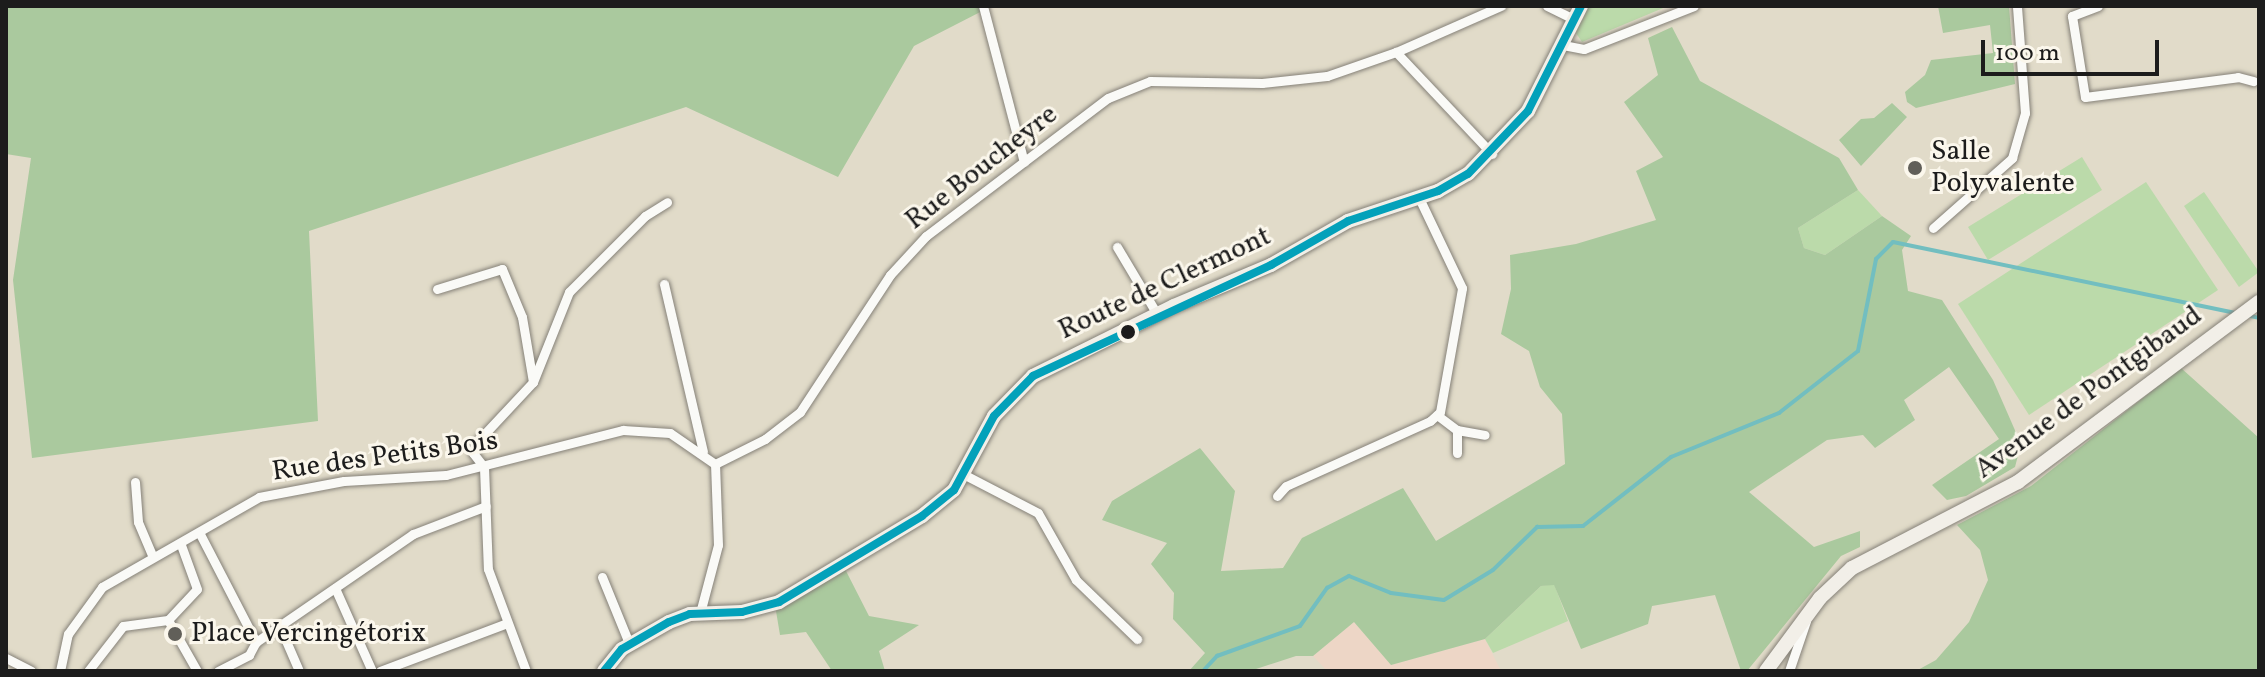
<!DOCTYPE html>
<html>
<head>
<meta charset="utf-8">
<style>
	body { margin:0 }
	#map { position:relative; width:2265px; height:677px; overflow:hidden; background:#e1dbc9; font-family:Vollkorn,serif }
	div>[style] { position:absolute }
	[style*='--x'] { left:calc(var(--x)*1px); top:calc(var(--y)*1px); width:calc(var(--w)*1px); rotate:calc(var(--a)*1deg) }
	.built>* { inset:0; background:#edd6c6 }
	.green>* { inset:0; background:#bbdaaa }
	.forest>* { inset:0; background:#aac99e }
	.stream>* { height:4px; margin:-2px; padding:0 2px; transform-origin:2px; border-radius:2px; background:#72bec0 }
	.roads { filter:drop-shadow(0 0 2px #858178) drop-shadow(0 0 2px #858178) }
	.street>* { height:9px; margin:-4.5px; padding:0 4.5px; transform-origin:4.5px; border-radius:4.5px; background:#fafaf7 }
	.secondary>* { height:14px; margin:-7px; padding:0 7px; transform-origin:7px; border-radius:7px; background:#f2efe8 }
	.bus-1>* { height:8px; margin:-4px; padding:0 4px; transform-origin:4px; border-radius:4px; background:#03a1ba }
	.dots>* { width:22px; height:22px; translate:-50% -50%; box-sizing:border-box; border:4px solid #fbf7ec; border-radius:50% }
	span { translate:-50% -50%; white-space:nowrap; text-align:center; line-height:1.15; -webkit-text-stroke:6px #fbf7ec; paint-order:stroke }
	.poi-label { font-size:28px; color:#1c1c1c }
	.left { translate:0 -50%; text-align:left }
	.street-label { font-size:28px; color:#1c1c1c }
	.frame { position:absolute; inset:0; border:8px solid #1c1c1c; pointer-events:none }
	.scale { position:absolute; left:1981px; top:40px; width:178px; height:36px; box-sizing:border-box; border:4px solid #1c1c1c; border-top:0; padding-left:10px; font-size:24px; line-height:28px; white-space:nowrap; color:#1c1c1c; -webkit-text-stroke:6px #fbf7ec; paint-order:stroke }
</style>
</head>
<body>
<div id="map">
	<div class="built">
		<div style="clip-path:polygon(1354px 622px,1391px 665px,1485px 639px,1501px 671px,1327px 671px,1313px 656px)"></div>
	</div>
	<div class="green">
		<div style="clip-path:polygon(1589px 6px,1668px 6px,1582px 42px,1576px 33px)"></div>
		<div style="clip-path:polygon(2082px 157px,2102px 190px,1988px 260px,1968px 227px)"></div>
		<div style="clip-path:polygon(2146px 182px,2218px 290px,2029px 415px,1958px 304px)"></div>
		<div style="clip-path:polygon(1858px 190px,1882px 216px,1825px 255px,1804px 248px,1798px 228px)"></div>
		<div style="clip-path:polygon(2204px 192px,2259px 272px,2239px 287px,2184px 206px)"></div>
		<div style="clip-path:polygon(1554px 584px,1568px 621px,1493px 653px,1485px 639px,1541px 586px)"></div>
	</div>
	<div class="forest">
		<div style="clip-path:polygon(6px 6px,992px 6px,914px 46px,838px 177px,686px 107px,309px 231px,318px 421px,32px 458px,13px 280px,31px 158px,6px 154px)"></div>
		<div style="clip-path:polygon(1938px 6px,2009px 6px,2015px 84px,1916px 108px,1907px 102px,1905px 92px,1925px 75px,1931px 60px,1993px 53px,1990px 25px,1943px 33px)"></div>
		<div style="clip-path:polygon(1672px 27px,1700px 81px,1839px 158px,1858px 190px,1798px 228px,1804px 248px,1825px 255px,1882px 216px,1911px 236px,1902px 250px,1908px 291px,1942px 300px,1993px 380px,2021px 444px,2015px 467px,1966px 496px,1947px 500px,1932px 485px,1999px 439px,1949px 367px,1904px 400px,1915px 420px,1875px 448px,1863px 435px,1827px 440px,1749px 492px,1814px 547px,1860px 531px,1860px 547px,1841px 556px,1747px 671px,1741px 671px,1715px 595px,1652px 606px,1648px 624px,1581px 649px,1554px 585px,1541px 586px,1485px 639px,1391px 665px,1354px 622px,1313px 656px,1296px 656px,1250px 671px,1189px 671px,1205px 653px,1173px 619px,1174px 593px,1151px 564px,1167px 543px,1102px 520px,1112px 501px,1200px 448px,1235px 491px,1221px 571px,1283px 568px,1302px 538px,1403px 488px,1436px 541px,1565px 464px,1562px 414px,1540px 387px,1529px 351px,1501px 334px,1511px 289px,1510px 255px,1576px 244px,1656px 220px,1636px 171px,1663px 157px,1624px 102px,1658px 75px,1648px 38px)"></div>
		<div style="clip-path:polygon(1892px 103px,1907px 117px,1861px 166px,1839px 140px,1861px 119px,1874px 118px)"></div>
		<div style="clip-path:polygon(2181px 368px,2259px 438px,2259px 671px,1916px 671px,1936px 660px,1969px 622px,1988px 580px,1980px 550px,1957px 525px,2031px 486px)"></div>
		<div style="clip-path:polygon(845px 569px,869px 616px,919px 625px,879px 651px,885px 671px,832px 671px,806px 632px,780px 635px,776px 611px)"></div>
	</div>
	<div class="stream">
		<div style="--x:2246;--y:315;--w:13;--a:13"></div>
		<div style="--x:1203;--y:671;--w:21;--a:-47"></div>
		<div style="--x:1217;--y:656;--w:88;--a:-19.9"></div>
		<div style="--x:1300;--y:626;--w:47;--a:-54.6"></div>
		<div style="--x:1327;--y:588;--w:25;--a:-29"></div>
		<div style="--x:1349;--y:576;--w:45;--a:22"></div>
		<div style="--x:1391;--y:593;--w:53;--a:7.5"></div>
		<div style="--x:1444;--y:600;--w:57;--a:-31.5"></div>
		<div style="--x:1493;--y:570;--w:62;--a:-44.3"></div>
		<div style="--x:1537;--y:527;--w:46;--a:-1.2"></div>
		<div style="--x:1583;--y:526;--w:112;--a:-38.1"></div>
		<div style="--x:1671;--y:457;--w:117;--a:-22.2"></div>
		<div style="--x:1779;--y:413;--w:100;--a:-38.1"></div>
		<div style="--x:1858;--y:351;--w:94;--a:-78.9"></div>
		<div style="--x:1876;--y:259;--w:24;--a:-45"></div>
		<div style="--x:1893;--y:242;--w:351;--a:11.7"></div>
	</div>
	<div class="roads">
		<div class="street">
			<div style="--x:983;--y:6;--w:161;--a:75.3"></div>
			<div style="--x:1547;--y:6;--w:30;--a:26"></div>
			<div style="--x:2098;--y:6;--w:28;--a:159"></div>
			<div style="--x:2072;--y:16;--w:82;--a:80.9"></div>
			<div style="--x:2085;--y:97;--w:154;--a:-7.4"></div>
			<div style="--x:2238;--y:77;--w:16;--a:15"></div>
			<div style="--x:1563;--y:45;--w:21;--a:11"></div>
			<div style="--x:1584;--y:49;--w:118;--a:-21.4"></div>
			<div style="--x:1396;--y:52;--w:140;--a:46.7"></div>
			<div style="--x:1933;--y:228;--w:106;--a:-41.5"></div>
			<div style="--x:2012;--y:158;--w:47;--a:-73.9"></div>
			<div style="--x:2025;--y:113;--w:107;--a:-94.3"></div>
			<div style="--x:1117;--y:247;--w:78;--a:59.2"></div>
			<div style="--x:664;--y:284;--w:172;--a:76.9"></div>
			<div style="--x:437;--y:289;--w:68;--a:-17.1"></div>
			<div style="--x:502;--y:269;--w:52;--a:67.4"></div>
			<div style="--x:522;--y:317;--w:66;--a:80.4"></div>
			<div style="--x:533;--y:382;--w:85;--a:133.1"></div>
			<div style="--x:475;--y:444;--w:9;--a:103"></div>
			<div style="--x:473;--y:453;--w:18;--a:52"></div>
			<div style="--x:484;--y:467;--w:102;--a:87.8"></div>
			<div style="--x:488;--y:569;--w:109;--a:69.6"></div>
			<div style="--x:533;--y:382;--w:97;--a:-68.2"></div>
			<div style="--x:569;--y:292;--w:107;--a:-45"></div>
			<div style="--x:645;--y:216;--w:26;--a:-32"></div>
			<div style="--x:1437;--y:415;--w:25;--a:37"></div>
			<div style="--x:1457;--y:430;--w:28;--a:10"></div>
			<div style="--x:1457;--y:453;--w:23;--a:-90"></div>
			<div style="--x:715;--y:464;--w:56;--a:-26.6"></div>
			<div style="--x:765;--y:439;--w:44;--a:-37.6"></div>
			<div style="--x:800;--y:412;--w:164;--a:-56.7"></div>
			<div style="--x:890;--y:275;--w:53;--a:-47.3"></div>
			<div style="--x:926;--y:236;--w:228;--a:-37.2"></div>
			<div style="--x:1108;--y:98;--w:45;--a:-22"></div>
			<div style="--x:1150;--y:81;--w:112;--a:1"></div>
			<div style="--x:1262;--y:83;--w:65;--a:-6.1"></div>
			<div style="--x:1327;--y:76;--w:73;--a:-19.2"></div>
			<div style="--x:1396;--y:52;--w:115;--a:-23.7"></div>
			<div style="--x:965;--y:475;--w:82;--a:27.5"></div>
			<div style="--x:1038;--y:513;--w:77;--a:60.4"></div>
			<div style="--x:1076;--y:580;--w:85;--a:44"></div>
			<div style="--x:135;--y:482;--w:40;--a:85.7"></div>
			<div style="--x:138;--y:522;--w:38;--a:67"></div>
			<div style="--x:1277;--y:496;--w:13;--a:-48"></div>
			<div style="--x:1286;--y:486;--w:158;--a:-24.3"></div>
			<div style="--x:1430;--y:421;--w:13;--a:-42"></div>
			<div style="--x:1440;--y:412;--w:126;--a:-79.9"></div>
			<div style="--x:1462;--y:288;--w:100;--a:-115.5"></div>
			<div style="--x:200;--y:534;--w:122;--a:62.6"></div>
			<div style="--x:256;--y:642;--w:191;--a:-34.5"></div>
			<div style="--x:413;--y:534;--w:78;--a:-21"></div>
			<div style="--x:602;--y:577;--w:71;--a:67.8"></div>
			<div style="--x:335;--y:588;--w:91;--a:66"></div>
			<div style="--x:700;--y:613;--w:70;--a:-75.2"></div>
			<div style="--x:718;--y:545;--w:81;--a:-92.1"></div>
			<div style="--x:168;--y:620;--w:42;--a:-46.9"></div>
			<div style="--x:197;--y:589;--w:47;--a:-110"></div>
			<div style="--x:280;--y:627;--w:48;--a:66.6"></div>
			<div style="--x:6;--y:658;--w:28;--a:27"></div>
			<div style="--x:60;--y:671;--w:38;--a:-78"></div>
			<div style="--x:68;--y:634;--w:58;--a:-54.1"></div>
			<div style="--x:102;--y:587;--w:181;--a:-29.8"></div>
			<div style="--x:259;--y:497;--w:86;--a:-10.7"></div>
			<div style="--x:344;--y:481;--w:102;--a:-3.4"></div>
			<div style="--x:446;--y:475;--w:183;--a:-14.3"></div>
			<div style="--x:623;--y:430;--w:47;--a:3.7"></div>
			<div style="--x:670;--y:433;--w:55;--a:34.6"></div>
			<div style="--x:88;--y:671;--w:57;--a:-52.1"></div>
			<div style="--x:123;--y:626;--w:45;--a:-7.6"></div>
			<div style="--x:168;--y:620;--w:59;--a:60.4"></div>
			<div style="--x:218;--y:671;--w:35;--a:-27"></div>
			<div style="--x:249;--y:655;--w:15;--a:-62"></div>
			<div style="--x:380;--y:671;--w:136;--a:-20.7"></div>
			<div style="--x:1789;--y:671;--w:53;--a:-71.2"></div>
		</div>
		<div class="secondary">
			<div style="--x:604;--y:671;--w:28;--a:-51"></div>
			<div style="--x:622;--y:649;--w:54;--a:-29.9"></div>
			<div style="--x:669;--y:622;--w:22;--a:-21"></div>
			<div style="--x:690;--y:614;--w:52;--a:-2.2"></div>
			<div style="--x:742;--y:612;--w:38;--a:-15"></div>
			<div style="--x:779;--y:602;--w:167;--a:-31"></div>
			<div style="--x:922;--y:516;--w:41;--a:-39.1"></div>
			<div style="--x:954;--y:490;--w:84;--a:-61.6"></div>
			<div style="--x:994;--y:416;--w:56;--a:-45.7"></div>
			<div style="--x:1033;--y:376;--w:157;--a:-26.4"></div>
			<div style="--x:1174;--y:306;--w:105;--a:-22.9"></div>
			<div style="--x:1271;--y:265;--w:89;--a:-29.7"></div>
			<div style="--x:1348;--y:221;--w:95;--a:-18.4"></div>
			<div style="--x:1438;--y:191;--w:34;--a:-30"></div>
			<div style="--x:1468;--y:174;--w:87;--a:-46.4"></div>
			<div style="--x:1528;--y:111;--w:118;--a:-63.2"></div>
			<div style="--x:1766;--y:671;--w:91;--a:-53.5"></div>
			<div style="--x:1820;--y:598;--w:44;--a:-43.2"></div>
			<div style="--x:1852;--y:568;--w:187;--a:-27.4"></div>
			<div style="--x:2018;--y:482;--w:301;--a:-36.8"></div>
		</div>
	</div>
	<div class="bus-1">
		<div style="--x:604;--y:671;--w:28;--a:-51"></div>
		<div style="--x:622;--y:649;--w:54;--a:-29.9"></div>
		<div style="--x:669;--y:622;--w:22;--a:-21"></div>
		<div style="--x:690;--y:614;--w:52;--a:-2.2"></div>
		<div style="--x:742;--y:612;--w:38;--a:-15"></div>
		<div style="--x:779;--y:602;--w:167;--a:-31"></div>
		<div style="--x:922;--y:516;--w:41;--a:-39.1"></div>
		<div style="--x:954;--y:490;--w:84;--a:-61.6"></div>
		<div style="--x:994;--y:416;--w:56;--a:-45.7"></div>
		<div style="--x:1033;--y:376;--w:263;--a:-25"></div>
		<div style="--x:1271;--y:265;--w:89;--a:-29.7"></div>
		<div style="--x:1348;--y:221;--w:95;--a:-18.4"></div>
		<div style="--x:1438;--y:191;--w:34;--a:-30"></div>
		<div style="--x:1468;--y:174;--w:87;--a:-46.4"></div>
		<div style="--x:1528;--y:111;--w:118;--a:-63.2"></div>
	</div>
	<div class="dots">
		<div style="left:1915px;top:168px;background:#615f59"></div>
		<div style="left:1128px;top:332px;background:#1c1c1c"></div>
		<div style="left:175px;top:634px;background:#615f59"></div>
	</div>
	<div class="poi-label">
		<span class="left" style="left:1931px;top:168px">Salle<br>Polyvalente</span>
		<span class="left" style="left:191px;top:634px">Place Vercingétorix</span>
	</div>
	<div class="street-label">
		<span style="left:982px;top:168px;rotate:-38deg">Rue Boucheyre</span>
		<span style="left:1165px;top:284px;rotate:-25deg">Route de Clermont</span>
		<span style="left:2089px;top:393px;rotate:-36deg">Avenue de Pontgibaud</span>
		<span style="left:385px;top:457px;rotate:-8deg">Rue des Petits Bois</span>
	</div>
	<div class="frame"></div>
	<div class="scale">100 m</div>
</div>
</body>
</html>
